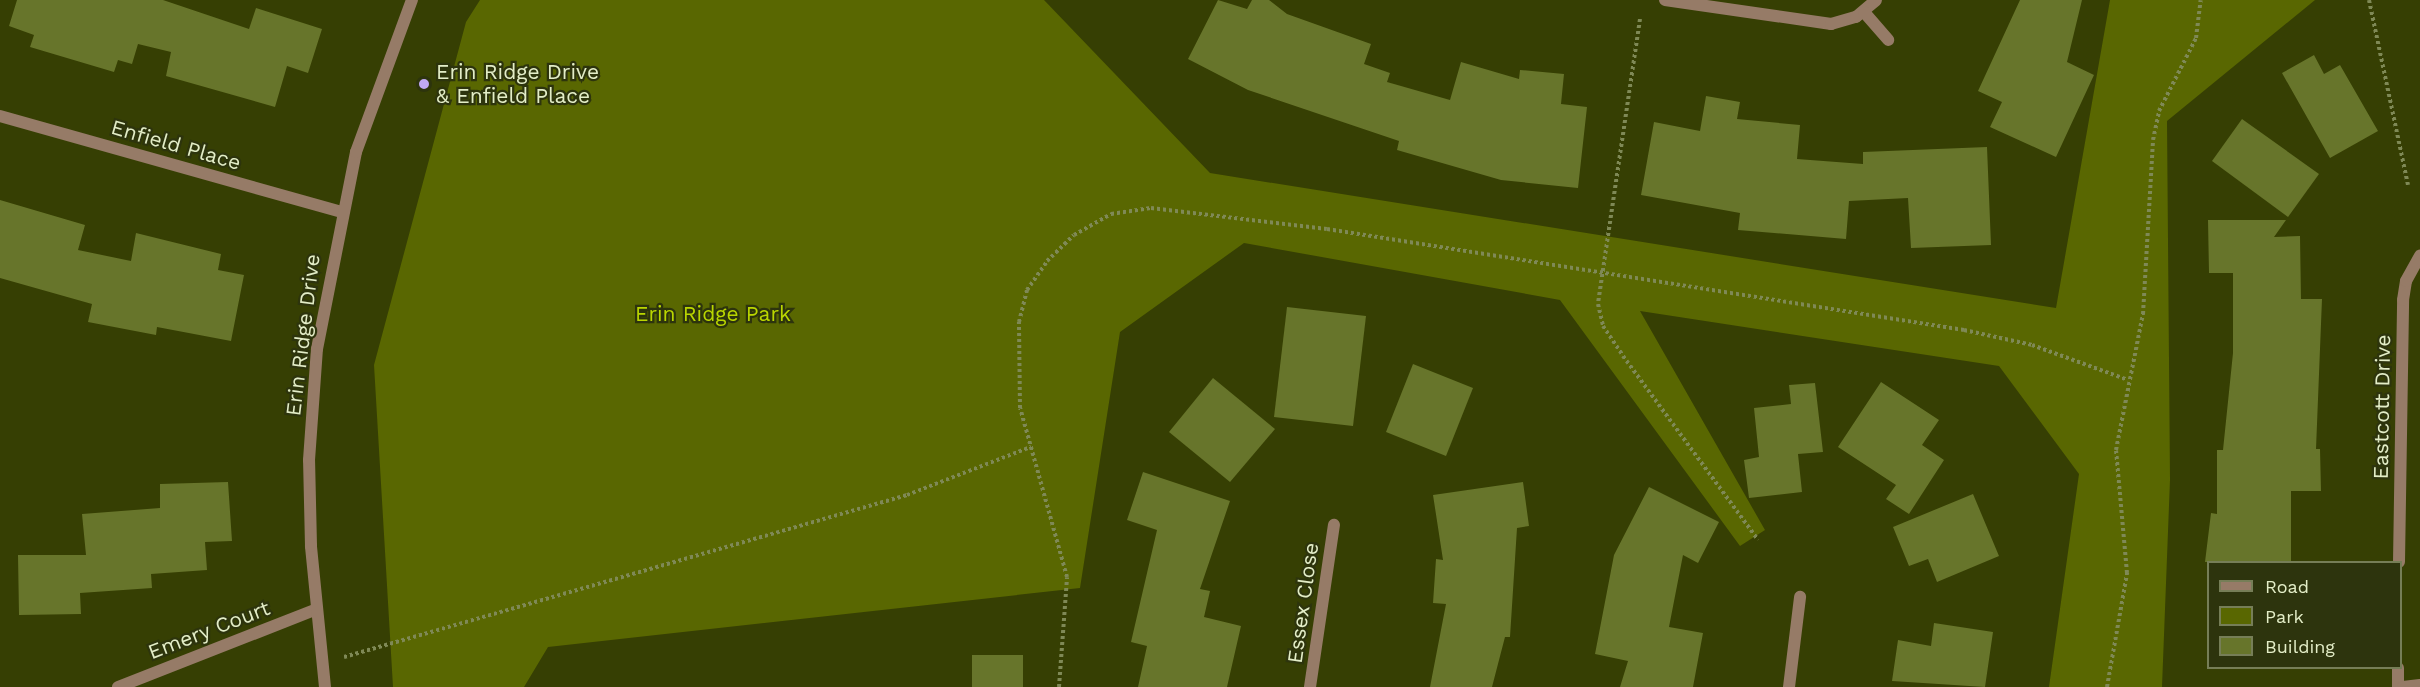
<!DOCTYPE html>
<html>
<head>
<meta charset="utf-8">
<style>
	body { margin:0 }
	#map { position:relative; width:2420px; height:687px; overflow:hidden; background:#363f03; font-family:"Work Sans",sans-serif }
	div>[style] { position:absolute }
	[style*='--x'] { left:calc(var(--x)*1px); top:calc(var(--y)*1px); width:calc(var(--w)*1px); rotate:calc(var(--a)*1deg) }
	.green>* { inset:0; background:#596701 }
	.building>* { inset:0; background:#67752b }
	.path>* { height:4px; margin-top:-2px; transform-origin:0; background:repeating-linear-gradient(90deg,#7f8956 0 3px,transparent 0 6px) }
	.minor>* { height:12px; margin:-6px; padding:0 6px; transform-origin:6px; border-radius:6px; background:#967b67 }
	.tertiary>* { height:12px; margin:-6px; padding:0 6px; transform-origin:6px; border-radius:6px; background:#967b67 }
	.dots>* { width:16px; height:16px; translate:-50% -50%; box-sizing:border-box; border:3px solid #2d340d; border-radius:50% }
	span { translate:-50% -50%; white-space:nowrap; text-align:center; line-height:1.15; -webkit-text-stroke:4.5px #2d340d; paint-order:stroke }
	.poi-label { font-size:21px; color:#e3edc7 }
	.left { translate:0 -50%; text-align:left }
	.street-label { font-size:21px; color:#e3edc7 }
	.park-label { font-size:21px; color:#bad600 }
	.legend { position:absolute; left:2207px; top:561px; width:195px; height:108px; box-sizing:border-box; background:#2d340d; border:2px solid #767e57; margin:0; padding:8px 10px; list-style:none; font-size:18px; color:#e3edc7 }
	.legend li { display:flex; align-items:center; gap:12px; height:30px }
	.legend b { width:30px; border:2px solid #767e57 }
</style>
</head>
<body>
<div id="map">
	<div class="green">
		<div style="clip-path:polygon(480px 0,1044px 0,1210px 173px,2056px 308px,2110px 0,2315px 0,2167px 121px,2170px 480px,2162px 687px,2049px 687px,2079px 474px,1999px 366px,1640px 311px,1765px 530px,1740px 546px,1560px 300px,1244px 243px,1120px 332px,1080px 588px,548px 647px,524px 687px,393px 687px,374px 365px,466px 22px)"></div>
	</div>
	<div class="building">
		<div style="clip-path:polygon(17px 0,163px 0,249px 29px,256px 8px,322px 29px,308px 73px,287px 66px,275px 107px,166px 76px,171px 52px,138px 44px,132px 64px,118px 60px,114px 72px,30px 47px,34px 35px,9px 26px)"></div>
		<div style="clip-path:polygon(1218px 0,1247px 9px,1252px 0,1269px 0,1287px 14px,1371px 44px,1364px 64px,1390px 73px,1387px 82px,1450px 100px,1461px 62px,1519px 79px,1520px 70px,1564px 74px,1561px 104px,1587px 107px,1578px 188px,1501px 180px,1397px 150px,1399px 141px,1248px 90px,1188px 59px)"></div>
		<div style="clip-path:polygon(2020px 0,2082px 0,2067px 62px,2094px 75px,2056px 157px,1990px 127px,2002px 102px,1978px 91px)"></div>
		<div style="clip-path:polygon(2314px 55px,2324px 74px,2340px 65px,2378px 131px,2330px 158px,2282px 73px)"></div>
		<div style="clip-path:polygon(1706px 96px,1740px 102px,1737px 119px,1800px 125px,1797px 159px,1863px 164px,1863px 152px,1987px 147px,1991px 245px,1911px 248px,1908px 198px,1849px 201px,1846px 239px,1738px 230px,1740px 213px,1641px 195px,1654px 122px,1700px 131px)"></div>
		<div style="clip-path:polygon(2242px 119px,2319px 174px,2288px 217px,2212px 161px)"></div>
		<div style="clip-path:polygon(0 200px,85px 225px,78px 250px,131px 261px,136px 233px,221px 254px,218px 270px,244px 275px,231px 341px,157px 327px,156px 335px,88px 322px,92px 304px,0 278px)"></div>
		<div style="clip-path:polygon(2208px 220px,2286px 220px,2274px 237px,2300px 236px,2301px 299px,2322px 299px,2316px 449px,2320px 449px,2321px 491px,2291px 491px,2291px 562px,2205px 562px,2211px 513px,2217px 514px,2217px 450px,2223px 450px,2233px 353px,2233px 273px,2209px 273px)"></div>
		<div style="clip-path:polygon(1287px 307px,1366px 316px,1353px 426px,1274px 417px)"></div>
		<div style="clip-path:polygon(1413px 364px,1473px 388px,1446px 456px,1386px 432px)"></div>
		<div style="clip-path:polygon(1213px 378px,1275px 429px,1230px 482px,1169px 432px)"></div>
		<div style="clip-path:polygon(1881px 382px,1939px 420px,1922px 445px,1944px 460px,1909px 514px,1886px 499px,1896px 485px,1838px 447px)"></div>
		<div style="clip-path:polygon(1815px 383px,1823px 452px,1798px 454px,1802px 492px,1749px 498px,1744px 460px,1759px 457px,1754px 408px,1791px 404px,1789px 385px)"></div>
		<div style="clip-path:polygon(1143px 472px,1230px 501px,1200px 589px,1210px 591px,1204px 617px,1241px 626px,1227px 687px,1138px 687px,1147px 646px,1131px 642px,1157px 530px,1127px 520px)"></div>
		<div style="clip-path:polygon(228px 482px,232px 541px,205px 542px,207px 570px,151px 574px,152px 588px,80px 593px,81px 614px,19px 615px,18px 555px,86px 555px,82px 514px,160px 508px,160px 484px)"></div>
		<div style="clip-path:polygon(1523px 482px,1529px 526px,1517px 528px,1510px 637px,1505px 637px,1492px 687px,1430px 687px,1446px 604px,1433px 603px,1436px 559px,1443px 560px,1433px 495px)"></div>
		<div style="clip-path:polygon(1649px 487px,1719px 522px,1698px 563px,1683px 555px,1669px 627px,1703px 633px,1693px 687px,1620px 687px,1628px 661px,1595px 654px,1614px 555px)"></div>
		<div style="clip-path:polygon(1973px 494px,1999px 556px,1937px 582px,1928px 559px,1909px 566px,1893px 527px)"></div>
		<div style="clip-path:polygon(1934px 623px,1993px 632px,1985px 687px,1892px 681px,1898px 640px,1931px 646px)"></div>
		<div style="clip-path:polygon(972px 655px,1023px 655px,1023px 687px,972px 687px)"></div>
	</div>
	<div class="path">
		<div style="--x:2369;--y:0;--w:189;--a:78.1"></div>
		<div style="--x:1640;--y:19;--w:288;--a:98.4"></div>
		<div style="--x:1598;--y:304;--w:23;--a:77"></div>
		<div style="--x:1603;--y:326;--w:36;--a:56"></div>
		<div style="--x:1623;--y:356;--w:228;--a:53.7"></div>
		<div style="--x:344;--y:657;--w:586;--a:-16.05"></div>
		<div style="--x:907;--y:495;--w:133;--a:-21.2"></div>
		<div style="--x:1059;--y:687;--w:110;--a:-85.8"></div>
		<div style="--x:1067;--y:577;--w:175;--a:-105.5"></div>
		<div style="--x:1020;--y:408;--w:86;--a:-90.7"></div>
		<div style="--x:1019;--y:322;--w:33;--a:-76"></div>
		<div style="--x:1027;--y:290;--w:35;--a:-55"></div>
		<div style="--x:1047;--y:261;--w:37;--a:-44"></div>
		<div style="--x:1074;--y:235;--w:43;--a:-29.6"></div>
		<div style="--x:1111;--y:214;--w:40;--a:-8.5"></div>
		<div style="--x:1151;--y:208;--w:177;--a:6.8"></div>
		<div style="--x:1327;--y:229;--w:645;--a:9.01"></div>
		<div style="--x:1964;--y:330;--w:70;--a:12.4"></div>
		<div style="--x:2032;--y:345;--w:102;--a:20"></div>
		<div style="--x:2107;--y:687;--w:116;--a:-80"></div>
		<div style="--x:2127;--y:573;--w:123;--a:-95.1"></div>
		<div style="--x:2116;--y:450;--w:139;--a:-78.8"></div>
		<div style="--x:2143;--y:314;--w:174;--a:-86.7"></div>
		<div style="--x:2153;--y:140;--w:30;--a:-78"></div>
		<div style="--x:2159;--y:111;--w:82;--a:-63.1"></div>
		<div style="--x:2196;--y:38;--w:38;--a:-83"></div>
	</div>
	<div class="minor">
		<div style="--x:1665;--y:0;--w:168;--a:8.2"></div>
		<div style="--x:1831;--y:24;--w:26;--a:-16"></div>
		<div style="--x:1856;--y:17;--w:26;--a:-40"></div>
		<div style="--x:1864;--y:12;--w:37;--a:49"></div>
		<div style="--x:0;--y:116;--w:354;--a:15.7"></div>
		<div style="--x:2399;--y:562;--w:262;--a:-89.1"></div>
		<div style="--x:2403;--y:300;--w:19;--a:-81"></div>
		<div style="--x:2406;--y:281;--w:29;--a:-61"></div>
		<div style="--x:118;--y:687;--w:211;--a:-21.4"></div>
		<div style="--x:1310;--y:687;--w:164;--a:-81.6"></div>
		<div style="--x:1789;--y:687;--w:91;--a:-83"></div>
		<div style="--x:2398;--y:687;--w:19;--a:-90"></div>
		<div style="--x:2403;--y:687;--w:17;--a:-7"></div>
	</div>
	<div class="tertiary">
		<div style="--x:325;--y:687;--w:142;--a:-95.7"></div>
		<div style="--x:311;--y:546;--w:86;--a:-91.3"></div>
		<div style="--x:309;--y:460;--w:111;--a:-85.9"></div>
		<div style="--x:317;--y:349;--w:201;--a:-78.8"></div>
		<div style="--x:356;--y:152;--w:162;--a:-69.8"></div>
	</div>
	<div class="dots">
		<div style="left:424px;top:84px;background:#c0a8f3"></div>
	</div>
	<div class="poi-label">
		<span class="left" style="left:436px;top:84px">Erin Ridge Drive<br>&amp; Enfield Place</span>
	</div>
	<div class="street-label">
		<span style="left:176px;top:145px;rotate:16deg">Enfield Place</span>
		<span style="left:303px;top:335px;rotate:-83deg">Erin Ridge Drive</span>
		<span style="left:2382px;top:407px;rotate:-89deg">Eastcott Drive</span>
		<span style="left:1303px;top:603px;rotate:-82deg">Essex Close</span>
		<span style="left:209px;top:630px;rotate:-21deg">Emery Court</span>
	</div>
	<div class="park-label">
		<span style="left:713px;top:314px">Erin Ridge Park</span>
	</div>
	<ul class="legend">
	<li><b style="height:8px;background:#967b67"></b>Road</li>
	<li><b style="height:16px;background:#596701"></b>Park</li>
	<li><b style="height:16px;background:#67752b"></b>Building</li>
	</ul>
</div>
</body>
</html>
